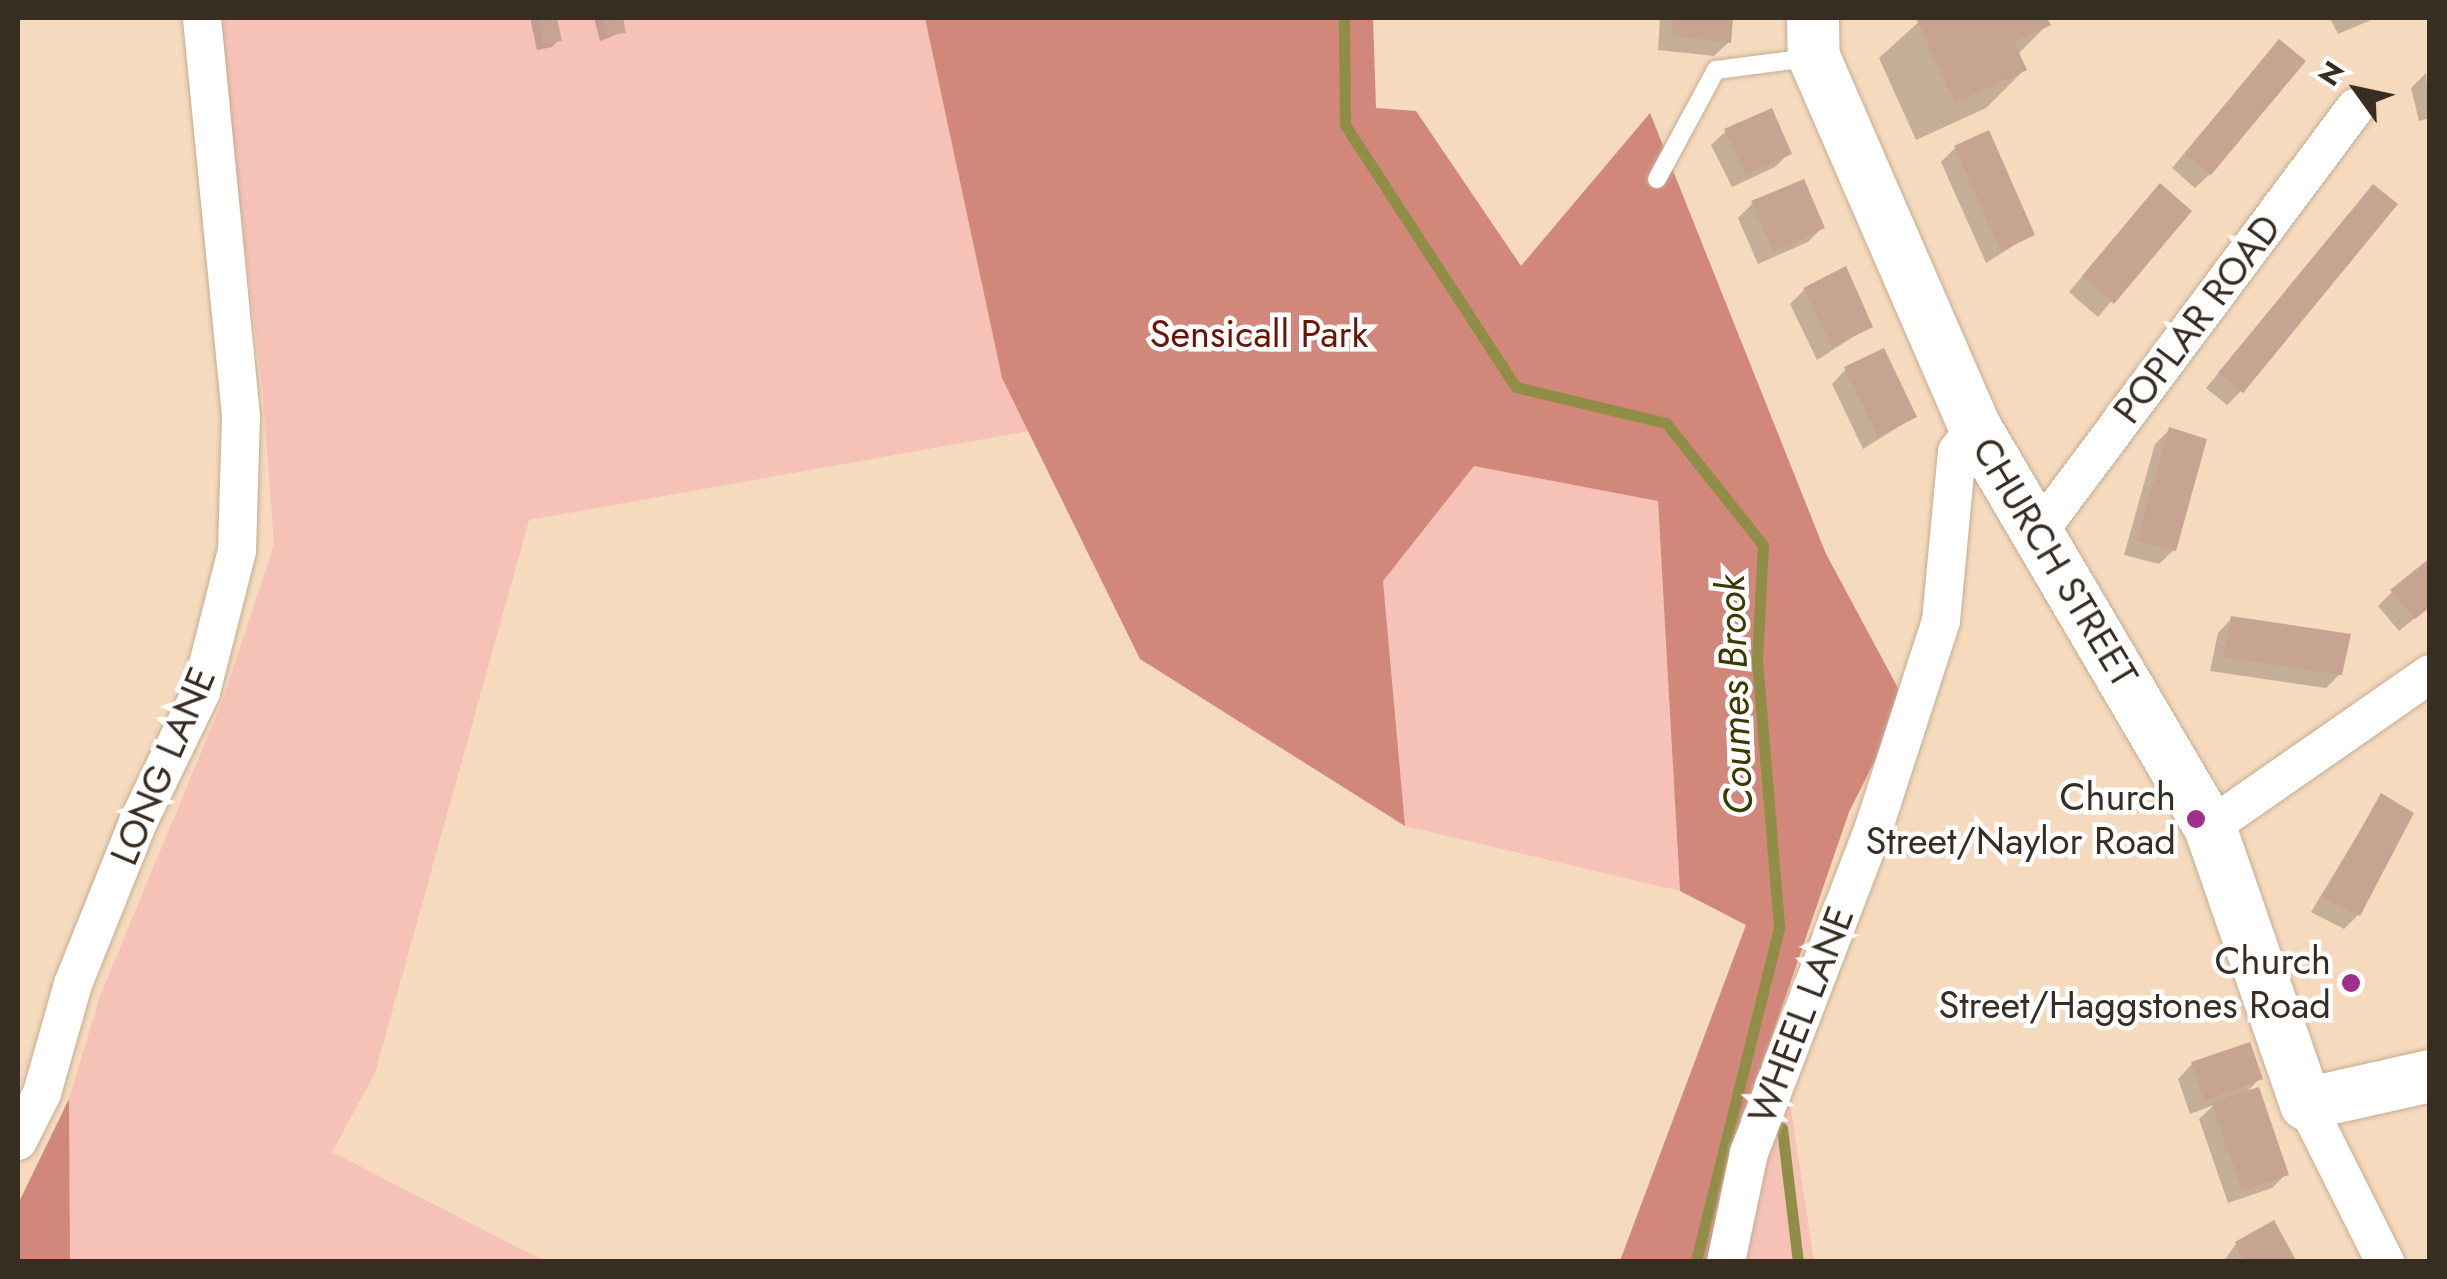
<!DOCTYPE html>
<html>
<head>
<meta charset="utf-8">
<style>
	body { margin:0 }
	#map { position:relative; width:2447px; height:1279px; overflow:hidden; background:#f5dabd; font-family:Jost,sans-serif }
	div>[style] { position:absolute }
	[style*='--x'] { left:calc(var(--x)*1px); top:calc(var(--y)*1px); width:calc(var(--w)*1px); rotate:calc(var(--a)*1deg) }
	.green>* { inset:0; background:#f6c2b7 }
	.forest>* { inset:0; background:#d18779 }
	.shadow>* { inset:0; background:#0003 }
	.stream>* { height:11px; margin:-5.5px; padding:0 5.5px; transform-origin:5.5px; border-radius:5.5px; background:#908d46 }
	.building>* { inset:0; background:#c6a491 }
	.roads { filter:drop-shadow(0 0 2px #c6ac91) drop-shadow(0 0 2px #c6ac91) }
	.lane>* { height:18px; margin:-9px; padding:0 9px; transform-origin:9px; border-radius:9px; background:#fff }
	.street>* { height:38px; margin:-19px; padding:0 19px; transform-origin:19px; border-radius:19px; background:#fff }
	.secondary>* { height:52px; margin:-26px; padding:0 26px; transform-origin:26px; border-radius:26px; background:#fff }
	.dots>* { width:28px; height:28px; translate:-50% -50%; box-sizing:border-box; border:5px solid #fff; border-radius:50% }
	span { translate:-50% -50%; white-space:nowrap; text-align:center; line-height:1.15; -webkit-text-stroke:9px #fff; paint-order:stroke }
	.street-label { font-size:38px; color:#372d22 }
	.park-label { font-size:38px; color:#6b1307 }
	.poi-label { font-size:38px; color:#372d22 }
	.right { translate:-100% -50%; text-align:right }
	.water-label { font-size:40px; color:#3c3a00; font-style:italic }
	.frame { position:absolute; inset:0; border:20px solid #372d22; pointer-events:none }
	.north { position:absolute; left:2307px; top:40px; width:100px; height:100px; -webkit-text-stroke:8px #fff; paint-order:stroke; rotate:303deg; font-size:28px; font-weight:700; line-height:40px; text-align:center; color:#372d22 }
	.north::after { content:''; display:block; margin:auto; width:35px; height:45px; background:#372d22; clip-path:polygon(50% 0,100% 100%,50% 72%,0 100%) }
</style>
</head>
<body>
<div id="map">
	<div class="green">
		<div style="clip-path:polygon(217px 18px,925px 18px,1002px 378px,1029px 431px,529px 520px,375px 1073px,332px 1152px,544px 1261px,70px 1261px,69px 1099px,100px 996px,222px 702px,274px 545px,263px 394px)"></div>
		<div style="clip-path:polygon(1474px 466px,1658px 500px,1680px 891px,1405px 826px,1383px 581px)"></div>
		<div style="clip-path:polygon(1787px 1084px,1814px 1261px,1739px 1262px)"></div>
	</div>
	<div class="forest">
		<div style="clip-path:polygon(925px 18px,1373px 18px,1376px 108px,1416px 111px,1521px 266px,1650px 113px,1826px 554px,1905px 701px,1849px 812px,1734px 1147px,1712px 1261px,1620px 1261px,1746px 925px,1680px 891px,1658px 501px,1474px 466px,1383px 581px,1405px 826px,1140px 659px,1002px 378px)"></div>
		<div style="clip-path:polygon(69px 1099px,70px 1261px,18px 1261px,18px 1204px)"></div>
	</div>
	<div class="shadow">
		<div style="clip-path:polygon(530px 18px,554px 18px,559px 40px,552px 47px,537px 50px)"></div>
		<div style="clip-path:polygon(594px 18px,620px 18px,623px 32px,600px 41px)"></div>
		<div style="clip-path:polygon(1660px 18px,1731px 18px,1729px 42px,1714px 56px,1658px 50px)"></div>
		<div style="clip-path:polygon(1923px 18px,2045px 18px,2048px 24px,2017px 55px,2024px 70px,1986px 108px,1916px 140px,1879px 58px)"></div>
		<div style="clip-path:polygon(2330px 18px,2376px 18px,2338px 34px)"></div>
		<div style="clip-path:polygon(2265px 57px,2210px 174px,2195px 188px,2172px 168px)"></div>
		<div style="clip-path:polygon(2426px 73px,2430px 118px,2419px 121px,2411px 88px)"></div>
		<div style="clip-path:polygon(1726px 131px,1789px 153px,1775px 167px,1732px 187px,1711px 145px)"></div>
		<div style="clip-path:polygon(1955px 148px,2032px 234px,1986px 263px,1941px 162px)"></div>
		<div style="clip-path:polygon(2146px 200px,2188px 211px,2098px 317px,2069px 292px)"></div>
		<div style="clip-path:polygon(2359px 202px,2241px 391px,2227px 405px,2206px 388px)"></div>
		<div style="clip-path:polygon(1753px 203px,1822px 228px,1808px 242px,1758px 264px,1738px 218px)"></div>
		<div style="clip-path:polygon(1804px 290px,1870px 326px,1817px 360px,1790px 304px)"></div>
		<div style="clip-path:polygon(1846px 369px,1914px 417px,1863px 449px,1832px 384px)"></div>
		<div style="clip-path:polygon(2170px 429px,2174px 550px,2159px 564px,2124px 555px,2155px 444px)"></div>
		<div style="clip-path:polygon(2392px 592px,2430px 606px,2399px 631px,2378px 606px)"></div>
		<div style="clip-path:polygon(2232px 618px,2340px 674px,2326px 688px,2210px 671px,2218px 633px)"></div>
		<div style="clip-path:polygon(2381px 796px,2358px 915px,2344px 929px,2311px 912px)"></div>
		<div style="clip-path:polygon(2192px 1064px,2260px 1078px,2244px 1095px,2286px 1174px,2272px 1188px,2228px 1203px,2199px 1119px,2214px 1105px,2190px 1114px,2178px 1079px)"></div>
		<div style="clip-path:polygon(2273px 1223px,2295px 1262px,2223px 1262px,2236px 1244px)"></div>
	</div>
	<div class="stream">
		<div style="--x:1344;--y:18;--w:107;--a:89.5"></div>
		<div style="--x:1345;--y:125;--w:313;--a:56.9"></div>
		<div style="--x:1516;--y:387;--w:154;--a:13.5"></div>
		<div style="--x:1666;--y:423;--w:156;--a:51.5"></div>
		<div style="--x:1763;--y:545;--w:114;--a:93"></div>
		<div style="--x:1757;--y:659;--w:270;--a:85.3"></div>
		<div style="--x:1779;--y:928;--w:344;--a:104"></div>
		<div style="--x:1782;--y:1128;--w:135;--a:83.2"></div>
	</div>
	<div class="building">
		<div style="clip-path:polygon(537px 18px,557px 18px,562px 41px,543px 44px)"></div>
		<div style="clip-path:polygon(602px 18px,623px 18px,626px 33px,606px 35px)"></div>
		<div style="clip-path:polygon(1673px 18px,1733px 18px,1731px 43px,1671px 36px)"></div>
		<div style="clip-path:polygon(1916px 18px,2047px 18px,2051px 25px,2014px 42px,2027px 70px,1955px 103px)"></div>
		<div style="clip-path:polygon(2279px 39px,2306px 61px,2211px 175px,2185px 153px)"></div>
		<div style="clip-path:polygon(1772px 108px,1792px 154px,1746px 175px,1724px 129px)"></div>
		<div style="clip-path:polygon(1989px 130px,2035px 235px,2001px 251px,1954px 146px)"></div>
		<div style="clip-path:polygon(1804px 179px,1825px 228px,1773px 252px,1751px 201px)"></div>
		<div style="clip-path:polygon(2160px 183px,2192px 211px,2114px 304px,2082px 276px)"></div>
		<div style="clip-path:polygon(2373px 184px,2398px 204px,2243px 393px,2218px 373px)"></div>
		<div style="clip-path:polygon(1846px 266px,1873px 327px,1832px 347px,1803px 288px)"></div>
		<div style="clip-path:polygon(1884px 348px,1917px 417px,1878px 437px,1844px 367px)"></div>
		<div style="clip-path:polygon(2169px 427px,2207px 439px,2176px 551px,2137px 541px)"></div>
		<div style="clip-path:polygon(2430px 558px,2430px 607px,2415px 619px,2390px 590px)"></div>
		<div style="clip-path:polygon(2231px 616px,2351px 634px,2342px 675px,2223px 657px)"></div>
		<div style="clip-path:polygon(2381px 793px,2414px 813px,2360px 916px,2323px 897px)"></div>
		<div style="clip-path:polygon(2250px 1042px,2263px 1079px,2204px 1101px,2191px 1062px)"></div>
		<div style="clip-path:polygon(2259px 1087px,2289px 1175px,2242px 1191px,2212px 1102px)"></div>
		<div style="clip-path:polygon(2274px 1220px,2297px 1262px,2245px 1262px,2235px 1242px)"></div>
	</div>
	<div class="roads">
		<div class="lane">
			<div style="--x:1657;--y:179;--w:124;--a:-61.6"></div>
			<div style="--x:1716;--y:70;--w:94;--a:-7.4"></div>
		</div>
		<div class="street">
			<div style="--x:2040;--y:530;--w:527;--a:-53.26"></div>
			<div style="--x:2210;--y:827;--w:268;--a:-34.8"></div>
			<div style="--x:2306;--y:1104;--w:177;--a:63.4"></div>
			<div style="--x:18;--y:1141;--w:54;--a:-63.4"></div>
			<div style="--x:42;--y:1093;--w:113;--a:-74.1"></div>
			<div style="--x:73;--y:984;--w:175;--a:-68.1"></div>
			<div style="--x:138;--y:822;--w:144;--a:-64.1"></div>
			<div style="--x:201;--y:692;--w:146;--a:-75.7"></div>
			<div style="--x:237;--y:551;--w:135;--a:-88.3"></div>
			<div style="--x:241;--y:416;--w:400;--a:-95.6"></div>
			<div style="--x:1726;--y:1262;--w:111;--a:-78.1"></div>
			<div style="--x:1749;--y:1153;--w:352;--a:-69"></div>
			<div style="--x:1875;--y:824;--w:213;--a:-72"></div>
			<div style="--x:1941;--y:621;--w:170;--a:-84.6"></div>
			<div style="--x:1957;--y:452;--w:31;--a:-54"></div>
		</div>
		<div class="secondary">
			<div style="--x:1813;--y:18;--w:39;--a:89"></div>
			<div style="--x:1814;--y:57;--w:404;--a:66.5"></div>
			<div style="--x:1975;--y:427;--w:464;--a:59.6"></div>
			<div style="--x:2210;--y:827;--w:293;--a:70.9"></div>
			<div style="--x:2306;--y:1104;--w:127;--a:-12.7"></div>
		</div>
	</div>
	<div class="dots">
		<div style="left:2196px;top:819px;background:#9e2f8d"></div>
		<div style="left:2351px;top:983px;background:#9e2f8d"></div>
	</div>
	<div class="street-label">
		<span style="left:2197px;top:319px;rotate:-53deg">POPLAR ROAD</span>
		<span style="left:2055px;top:562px;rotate:59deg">CHURCH STREET</span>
		<span style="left:163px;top:766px;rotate:-67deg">LONG LANE</span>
		<span style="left:1801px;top:1015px;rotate:-69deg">WHEEL LANE</span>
	</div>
	<div class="park-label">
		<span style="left:1259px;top:334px">Sensicall Park</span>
	</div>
	<div class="poi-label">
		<span class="right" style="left:2176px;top:819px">Church<br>Street/Naylor Road</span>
		<span class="right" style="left:2331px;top:983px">Church<br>Street/Haggstones Road</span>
	</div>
	<div class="water-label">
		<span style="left:1734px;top:695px;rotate:-92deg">Coumes Brook</span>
	</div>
	<div class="frame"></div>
	<div class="north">N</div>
</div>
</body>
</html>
